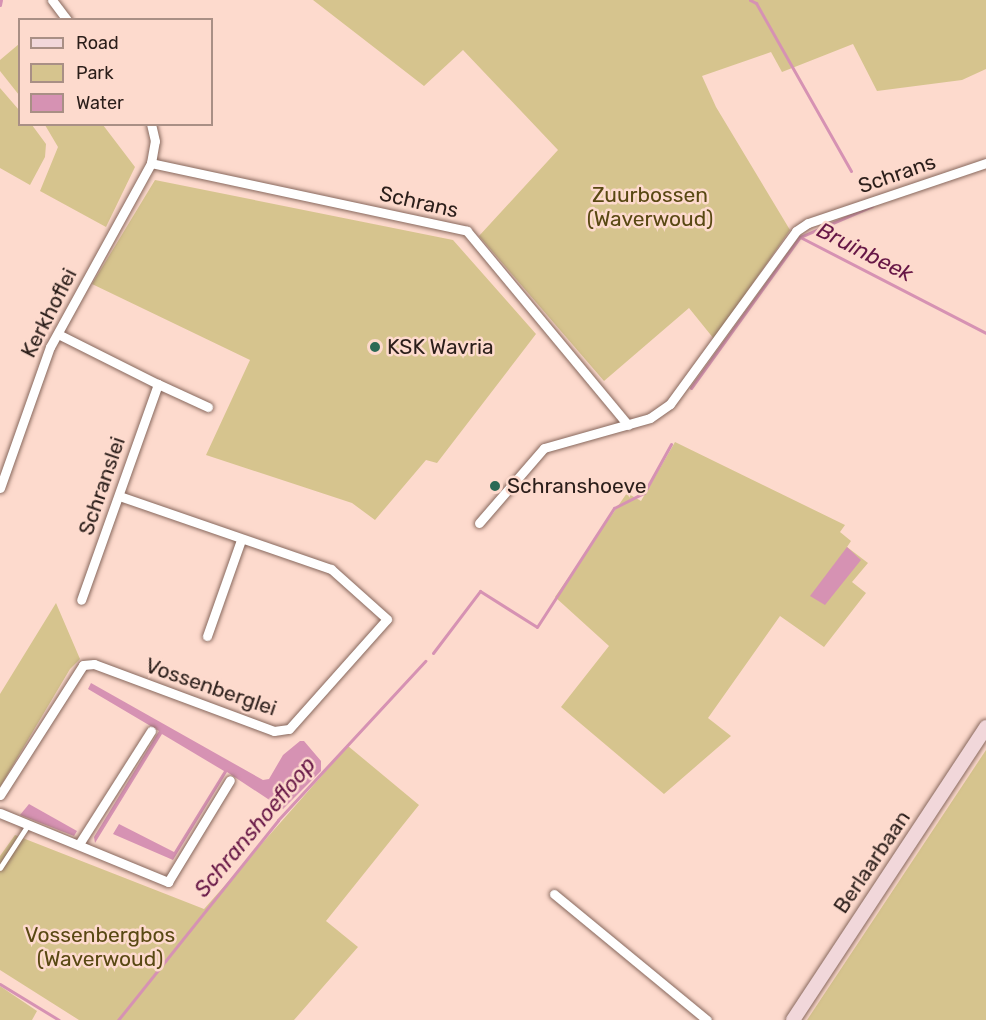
<!DOCTYPE html>
<html>
<head>
<meta charset="utf-8">
<style>
	body { margin:0 }
	#map { position:relative; width:986px; height:1020px; overflow:hidden; background:#fddacd; font-family:Rubik,sans-serif }
	div>[style] { position:absolute }
	[style*='--x'] { left:calc(var(--x)*1px); top:calc(var(--y)*1px); width:calc(var(--w)*1px); rotate:calc(var(--a)*1deg) }
	.green>* { inset:0; background:#d6c48e }
	.water>* { inset:0; background:#d692b3 }
	.stream>* { height:3px; margin:-1.5px; padding:0 1.5px; transform-origin:1.5px; border-radius:1.5px; background:#d692b3 }
	.roads { filter:drop-shadow(0 0 2px #87685d) drop-shadow(0 0 2px #87685d) }
	.lane>* { height:4.5px; margin:-2.25px; padding:0 2.25px; transform-origin:2.25px; border-radius:2.25px; background:#fff }
	.street>* { height:9px; margin:-4.5px; padding:0 4.5px; transform-origin:4.5px; border-radius:4.5px; background:#fff }
	.secondary>* { height:14px; margin:-7px; padding:0 7px; transform-origin:7px; border-radius:7px; background:#f1d7da }
	.dots>* { width:16px; height:16px; translate:-50% -50%; box-sizing:border-box; border:3px solid #fddacd; border-radius:50% }
	span { translate:-50% -50%; white-space:nowrap; text-align:center; line-height:1.15; -webkit-text-stroke:5px #fddacd; paint-order:stroke }
	.street-label { font-size:21px; color:#2b1e1a }
	.park-label { font-size:21px; color:#584812 }
	.poi-label { font-size:21px; color:#2b1e1a }
	.left { translate:0 -50%; text-align:left }
	.water-label { font-size:22px; color:#671746; font-style:italic }
	.legend { position:absolute; left:18px; top:18px; width:195px; height:108px; box-sizing:border-box; background:#fddacd; border:2px solid #a98f85; margin:0; padding:8px 10px; list-style:none; font-size:18px; color:#2b1e1a }
	.legend li { display:flex; align-items:center; gap:12px; height:30px }
	.legend b { width:30px; border:2px solid #a98f85 }
</style>
</head>
<body>
<div id="map">
	<div class="green">
		<div style="clip-path:polygon(313px 0,986px 0,986px 69px,962px 80px,877px 91px,853px 44px,782px 72px,771px 52px,702px 76px,716px 107px,790px 230px,714px 339px,689px 308px,604px 381px,479px 236px,558px 150px,463px 50px,424px 86px)"></div>
		<div style="clip-path:polygon(19px 44px,19px 95px,0 71px,0 60px)"></div>
		<div style="clip-path:polygon(0 88px,19px 110px,20px 124px,32px 125px,46px 144px,45px 157px,30px 185px,0 168px)"></div>
		<div style="clip-path:polygon(45px 125px,103px 125px,135px 167px,106px 227px,40px 191px,58px 147px)"></div>
		<div style="clip-path:polygon(155px 180px,453px 240px,536px 334px,437px 463px,426px 460px,375px 520px,352px 503px,206px 455px,250px 360px,92px 284px)"></div>
		<div style="clip-path:polygon(675px 442px,845px 525px,840px 532px,851px 541px,847px 547px,868px 563px,852px 582px,866px 593px,824px 647px,780px 616px,708px 718px,731px 736px,664px 794px,561px 707px,609px 646px,555px 597px,627px 493px,641px 501px)"></div>
		<div style="clip-path:polygon(56px 603px,80px 659px,70px 669px,0 787px,0 694px)"></div>
		<div style="clip-path:polygon(348px 746px,419px 805px,326px 921px,358px 947px,294px 1020px,79px 1020px,0 970px,0 856px,15px 835px,204px 909px)"></div>
		<div style="clip-path:polygon(986px 750px,986px 1020px,807px 1020px)"></div>
		<div style="clip-path:polygon(0 986px,37px 1011px,32px 1020px,0 1020px)"></div>
	</div>
	<div class="water">
		<div style="clip-path:polygon(847px 547px,861px 560px,825px 605px,810px 596px)"></div>
		<div style="clip-path:polygon(91px 683px,263px 780px,269px 779px,283px 755px,300px 741px,304px 741px,321px 761px,321px 771px,283px 809px,227px 772px,173px 860px,113px 834px,119px 824px,174px 852px,224px 771px,162px 734px,95px 843px,94px 837px,159px 731px,88px 689px)"></div>
		<div style="clip-path:polygon(29px 804px,77px 831px,74px 836px,20px 815px)"></div>
	</div>
	<div class="stream">
		<div style="--x:750;--y:0;--w:7;--a:27"></div>
		<div style="--x:756;--y:3;--w:193;--a:60.5"></div>
		<div style="--x:0;--y:5;--w:5;--a:-79"></div>
		<div style="--x:872;--y:206;--w:78;--a:156.7"></div>
		<div style="--x:800;--y:237;--w:209;--a:27.3"></div>
		<div style="--x:691;--y:388;--w:186;--a:-54.2"></div>
		<div style="--x:433;--y:653;--w:78;--a:-52.8"></div>
		<div style="--x:480;--y:591;--w:67;--a:32.3"></div>
		<div style="--x:537;--y:627;--w:142;--a:-57.1"></div>
		<div style="--x:614;--y:508;--w:34;--a:-27"></div>
		<div style="--x:644;--y:493;--w:56;--a:-61.1"></div>
		<div style="--x:0;--y:984;--w:69;--a:31.4"></div>
		<div style="--x:118;--y:1020;--w:256;--a:-51.3"></div>
		<div style="--x:278;--y:820;--w:217;--a:-47.2"></div>
	</div>
	<div class="roads">
		<div class="lane">
			<div style="--x:0;--y:868;--w:51;--a:-56.9"></div>
		</div>
		<div class="street">
			<div style="--x:52;--y:0;--w:25;--a:53"></div>
			<div style="--x:151;--y:163;--w:323;--a:12.1"></div>
			<div style="--x:467;--y:231;--w:252;--a:50.3"></div>
			<div style="--x:58;--y:334;--w:112;--a:26.6"></div>
			<div style="--x:158;--y:384;--w:229;--a:109.6"></div>
			<div style="--x:158;--y:384;--w:55;--a:24.7"></div>
			<div style="--x:0;--y:488;--w:150;--a:-70.5"></div>
			<div style="--x:50;--y:347;--w:210;--a:-61.2"></div>
			<div style="--x:151;--y:163;--w:22;--a:-80"></div>
			<div style="--x:155;--y:141;--w:17;--a:-103"></div>
			<div style="--x:479;--y:523;--w:99;--a:-49.1"></div>
			<div style="--x:544;--y:448;--w:110;--a:-15.8"></div>
			<div style="--x:650;--y:418;--w:24;--a:-35"></div>
			<div style="--x:670;--y:404;--w:214;--a:-53.9"></div>
			<div style="--x:796;--y:231;--w:14;--a:-34"></div>
			<div style="--x:808;--y:223;--w:188;--a:-18.6"></div>
			<div style="--x:207;--y:636;--w:102;--a:-70.5"></div>
			<div style="--x:0;--y:795;--w:154;--a:-57.4"></div>
			<div style="--x:83;--y:665;--w:11;--a:-5"></div>
			<div style="--x:94;--y:664;--w:192;--a:20.4"></div>
			<div style="--x:274;--y:731;--w:15;--a:-8"></div>
			<div style="--x:289;--y:729;--w:147;--a:-48.3"></div>
			<div style="--x:387;--y:619;--w:75;--a:-138.2"></div>
			<div style="--x:331;--y:569;--w:224;--a:-161"></div>
			<div style="--x:0;--y:813;--w:182;--a:22.3"></div>
			<div style="--x:168;--y:882;--w:119;--a:-58.7"></div>
			<div style="--x:79;--y:844;--w:134;--a:-57.5"></div>
			<div style="--x:554;--y:894;--w:198;--a:39.5"></div>
		</div>
		<div class="secondary">
			<div style="--x:793;--y:1020;--w:351;--a:-56.6"></div>
		</div>
	</div>
	<div class="dots">
		<div style="left:375px;top:347px;background:#2b6955"></div>
		<div style="left:495px;top:486px;background:#2b6955"></div>
	</div>
	<div class="street-label">
		<span style="left:897px;top:174px;rotate:-19deg">Schrans</span>
		<span style="left:419px;top:202px;rotate:13deg">Schrans</span>
		<span style="left:49px;top:313px;rotate:-63deg">Kerkhoflei</span>
		<span style="left:102px;top:486px;rotate:-71deg">Schranslei</span>
		<span style="left:211px;top:687px;rotate:19deg">Vossenberglei</span>
		<span style="left:872px;top:862px;rotate:-56deg">Berlaarbaan</span>
	</div>
	<div class="park-label">
		<span style="left:650px;top:207px">Zuurbossen<br>(Waverwoud)</span>
		<span style="left:100px;top:947px">Vossenbergbos<br>(Waverwoud)</span>
	</div>
	<div class="poi-label">
		<span class="left" style="left:387px;top:347px">KSK Wavria</span>
		<span class="left" style="left:507px;top:486px">Schranshoeve</span>
	</div>
	<div class="water-label">
		<span style="left:865px;top:252px;rotate:27deg">Bruinbeek</span>
		<span style="left:255px;top:827px;rotate:-50deg">Schranshoefloop</span>
	</div>
	<ul class="legend">
	<li><b style="height:8px;background:#f1d7da"></b>Road</li>
	<li><b style="height:16px;background:#d6c48e"></b>Park</li>
	<li><b style="height:16px;background:#d692b3"></b>Water</li>
	</ul>
</div>
</body>
</html>
